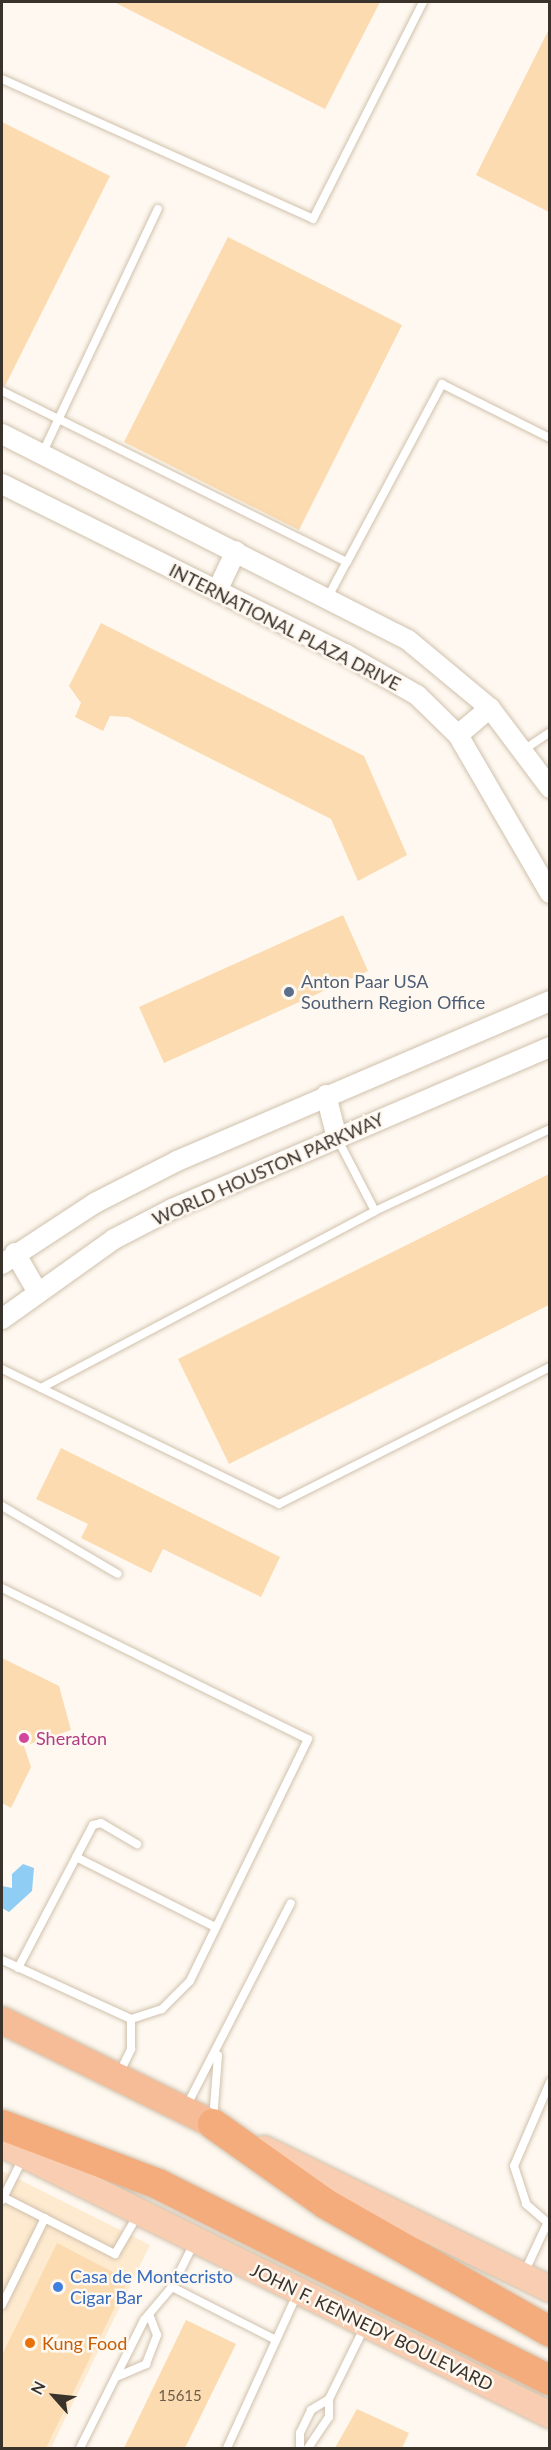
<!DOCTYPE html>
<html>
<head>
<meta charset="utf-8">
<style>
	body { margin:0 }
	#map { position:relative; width:551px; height:2450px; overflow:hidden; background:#fef8f0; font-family:Lato,sans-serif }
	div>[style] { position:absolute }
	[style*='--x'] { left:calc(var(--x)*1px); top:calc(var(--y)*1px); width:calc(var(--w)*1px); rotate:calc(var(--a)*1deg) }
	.built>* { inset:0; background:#feeacf }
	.water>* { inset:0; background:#8fcdf5 }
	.building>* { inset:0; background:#fbdbaf }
	.roads { filter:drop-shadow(0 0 2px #d0c1ac) drop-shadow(0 0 2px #d0c1ac) }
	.service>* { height:8px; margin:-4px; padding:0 4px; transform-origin:4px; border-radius:4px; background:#fff }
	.tertiary>* { height:20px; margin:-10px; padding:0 10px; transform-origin:10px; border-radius:10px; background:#fff }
	.primary>* { height:26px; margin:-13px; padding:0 13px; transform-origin:13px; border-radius:13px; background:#f8cdb1 }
	.trunk>* { height:27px; margin:-13.5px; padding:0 13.5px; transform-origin:13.5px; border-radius:13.5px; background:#f6bc97 }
	.motorway>* { height:30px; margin:-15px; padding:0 15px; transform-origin:15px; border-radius:15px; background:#f4ac7d }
	.dots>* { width:16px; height:16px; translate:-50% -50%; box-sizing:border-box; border:3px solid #fef8f0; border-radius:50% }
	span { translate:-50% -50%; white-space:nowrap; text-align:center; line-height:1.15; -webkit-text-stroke:5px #fef8f0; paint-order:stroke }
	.number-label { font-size:15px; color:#6a5d4c }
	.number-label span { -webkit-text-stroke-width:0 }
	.street-label { font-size:18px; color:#39332b }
	.service-label { font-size:18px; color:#4e5e75 }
	.left { translate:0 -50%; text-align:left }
	.hotel-label { font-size:18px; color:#b23c85 }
	.shop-label { font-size:18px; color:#366cbe }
	.food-label { font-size:18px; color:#c56008 }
	.frame { position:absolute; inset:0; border:3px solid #39332b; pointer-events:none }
	.north { position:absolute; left:24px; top:2366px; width:60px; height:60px; -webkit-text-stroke:4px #fef8f0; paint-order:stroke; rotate:297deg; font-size:16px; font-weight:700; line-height:24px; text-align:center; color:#39332b }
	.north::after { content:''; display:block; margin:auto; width:21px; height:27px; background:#39332b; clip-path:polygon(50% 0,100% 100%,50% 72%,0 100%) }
</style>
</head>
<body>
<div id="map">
	<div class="built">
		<div style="clip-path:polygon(2px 2171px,150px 2245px,51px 2448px,2px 2448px)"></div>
	</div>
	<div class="water">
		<div style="clip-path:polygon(23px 1864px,34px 1868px,32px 1891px,9px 1912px,2px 1908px,2px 1886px,12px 1888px,12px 1874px)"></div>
	</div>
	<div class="building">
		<div style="clip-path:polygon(114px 2px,380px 2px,325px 109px)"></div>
		<div style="clip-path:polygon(549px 29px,549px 212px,476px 175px)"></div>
		<div style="clip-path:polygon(2px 122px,110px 176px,5px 386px,2px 385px)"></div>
		<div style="clip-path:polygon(228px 237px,402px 325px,299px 530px,124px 442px)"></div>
		<div style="clip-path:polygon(101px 623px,364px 756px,407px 855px,358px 881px,331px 819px,128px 717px,110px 716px,103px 731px,75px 717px,81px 703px,69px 686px)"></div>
		<div style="clip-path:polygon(343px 915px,368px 971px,164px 1063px,139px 1007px)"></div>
		<div style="clip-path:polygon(549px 1174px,549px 1305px,229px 1464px,178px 1359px)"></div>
		<div style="clip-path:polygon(61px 1448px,280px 1557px,261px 1597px,163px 1549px,151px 1573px,81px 1538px,88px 1524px,36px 1499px)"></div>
		<div style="clip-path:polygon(2px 1658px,59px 1686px,71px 1730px,24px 1746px,31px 1767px,11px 1808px,2px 1803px)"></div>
		<div style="clip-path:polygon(57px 2243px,128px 2280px,46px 2448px,2px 2448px,2px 2355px)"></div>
		<div style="clip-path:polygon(186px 2320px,236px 2344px,185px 2448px,124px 2448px)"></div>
		<div style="clip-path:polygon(357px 2409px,409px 2433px,402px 2448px,335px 2448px)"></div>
	</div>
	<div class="roads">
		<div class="service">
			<div style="--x:2;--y:79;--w:341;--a:24.2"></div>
			<div style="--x:313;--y:219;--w:243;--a:-63.1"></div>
			<div style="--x:2;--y:391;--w:385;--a:26.4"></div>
			<div style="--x:347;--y:562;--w:202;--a:-61.9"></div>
			<div style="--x:442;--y:384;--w:121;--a:26.6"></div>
			<div style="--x:42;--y:454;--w:271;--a:-64.7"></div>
			<div style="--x:328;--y:597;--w:40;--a:-62"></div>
			<div style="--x:525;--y:749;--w:30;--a:-34"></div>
			<div style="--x:337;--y:1138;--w:82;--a:62.5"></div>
			<div style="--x:2;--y:1369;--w:308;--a:26"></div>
			<div style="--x:279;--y:1504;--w:304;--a:-26.8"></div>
			<div style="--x:41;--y:1388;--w:378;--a:-27.9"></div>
			<div style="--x:375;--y:1211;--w:193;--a:-25.1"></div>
			<div style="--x:2;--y:1506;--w:134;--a:30.4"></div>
			<div style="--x:2;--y:1588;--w:341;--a:26.3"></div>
			<div style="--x:308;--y:1739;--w:269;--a:116"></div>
			<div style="--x:190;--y:1981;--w:40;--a:135"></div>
			<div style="--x:162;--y:2009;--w:33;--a:162"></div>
			<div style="--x:131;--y:2019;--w:142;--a:-155.4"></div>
			<div style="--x:76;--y:1857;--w:156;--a:26.7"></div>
			<div style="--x:18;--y:1968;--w:161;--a:-62.3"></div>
			<div style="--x:93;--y:1825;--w:8;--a:-14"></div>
			<div style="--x:101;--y:1823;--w:42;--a:30.3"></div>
			<div style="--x:119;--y:2074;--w:28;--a:-64"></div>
			<div style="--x:131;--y:2049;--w:30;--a:-90"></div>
			<div style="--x:550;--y:2082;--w:91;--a:113.2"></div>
			<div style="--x:514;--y:2166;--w:40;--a:72"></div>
			<div style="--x:526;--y:2204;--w:32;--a:41"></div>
			<div style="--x:186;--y:2107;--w:229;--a:-62.8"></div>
			<div style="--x:213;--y:2120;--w:65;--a:-85.6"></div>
			<div style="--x:3;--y:2197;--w:126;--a:27"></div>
			<div style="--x:115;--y:2254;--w:48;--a:-59.7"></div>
			<div style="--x:2;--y:2200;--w:47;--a:-63.4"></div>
			<div style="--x:524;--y:2273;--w:54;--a:-64.9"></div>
			<div style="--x:172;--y:2287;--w:114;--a:27"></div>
			<div style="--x:2;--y:2305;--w:97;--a:-63.7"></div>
			<div style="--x:116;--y:2377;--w:33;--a:-23"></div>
			<div style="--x:146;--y:2364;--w:31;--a:-69"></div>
			<div style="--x:157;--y:2335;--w:22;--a:-111"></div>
			<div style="--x:80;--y:2448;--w:143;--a:-63.4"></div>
			<div style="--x:144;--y:2320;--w:43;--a:-49.7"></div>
			<div style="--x:172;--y:2287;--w:49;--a:-63.4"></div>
			<div style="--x:227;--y:2448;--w:171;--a:-65.5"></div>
			<div style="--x:300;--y:2448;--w:15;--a:-90"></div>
			<div style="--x:300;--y:2433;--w:25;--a:-64"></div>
			<div style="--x:311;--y:2410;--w:21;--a:-31"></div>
			<div style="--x:329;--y:2399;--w:81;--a:-63.7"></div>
			<div style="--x:308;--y:2448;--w:37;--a:-56"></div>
			<div style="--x:329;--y:2417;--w:18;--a:-90"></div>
		</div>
		<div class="tertiary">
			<div style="--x:2;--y:434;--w:455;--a:26.9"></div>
			<div style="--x:408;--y:640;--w:107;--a:39.7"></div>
			<div style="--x:490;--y:708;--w:100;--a:53.1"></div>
			<div style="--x:2;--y:484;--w:383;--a:26.4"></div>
			<div style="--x:345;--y:654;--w:83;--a:29.7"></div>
			<div style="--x:417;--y:695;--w:57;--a:44.3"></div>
			<div style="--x:458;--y:735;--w:183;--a:59.8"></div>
			<div style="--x:217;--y:591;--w:44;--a:-64.6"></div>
			<div style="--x:458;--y:735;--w:42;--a:-40.2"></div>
			<div style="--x:326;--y:1095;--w:44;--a:75.7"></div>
			<div style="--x:15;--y:1253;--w:44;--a:59.9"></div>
			<div style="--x:2;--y:1264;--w:111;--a:-33.3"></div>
			<div style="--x:95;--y:1203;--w:92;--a:-27.1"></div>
			<div style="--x:177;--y:1161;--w:406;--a:-23.2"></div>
			<div style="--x:2;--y:1319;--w:138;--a:-35.5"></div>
			<div style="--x:114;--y:1239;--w:65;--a:-27.3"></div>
			<div style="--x:172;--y:1209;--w:411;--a:-23.2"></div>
		</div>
		<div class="primary">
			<div style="--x:2;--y:2144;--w:611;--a:26.31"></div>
			<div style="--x:264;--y:2149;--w:318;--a:26.1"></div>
		</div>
		<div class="trunk">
			<div style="--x:2;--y:2020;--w:235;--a:26.2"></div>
		</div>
		<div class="motorway">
			<div style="--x:213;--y:2124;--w:138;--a:35.3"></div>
			<div style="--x:326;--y:2204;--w:258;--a:29.7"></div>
			<div style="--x:2;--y:2125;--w:167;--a:20.7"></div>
			<div style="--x:158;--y:2184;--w:438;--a:26.6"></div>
		</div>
	</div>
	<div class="dots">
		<div style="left:289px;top:992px;background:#5c6f8a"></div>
		<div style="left:24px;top:1738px;background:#d1479c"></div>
		<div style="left:58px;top:2287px;background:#3f7fe0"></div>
		<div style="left:30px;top:2343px;background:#e8710a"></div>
	</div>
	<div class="number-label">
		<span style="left:180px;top:2396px">15615</span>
	</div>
	<div class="street-label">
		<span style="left:285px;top:627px;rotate:27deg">INTERNATIONAL PLAZA DRIVE</span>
		<span style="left:268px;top:1169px;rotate:-24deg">WORLD HOUSTON PARKWAY</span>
		<span style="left:372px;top:2327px;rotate:26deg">JOHN F. KENNEDY BOULEVARD</span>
	</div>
	<div class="service-label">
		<span class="left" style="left:301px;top:992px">Anton Paar USA<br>Southern Region Office</span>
	</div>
	<div class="hotel-label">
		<span class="left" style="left:36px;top:1738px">Sheraton</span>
	</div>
	<div class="shop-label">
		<span class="left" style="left:70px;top:2287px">Casa de Montecristo<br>Cigar Bar</span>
	</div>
	<div class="food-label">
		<span class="left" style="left:42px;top:2343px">Kung Food</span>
	</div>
	<div class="frame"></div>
	<div class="north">N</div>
</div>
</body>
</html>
